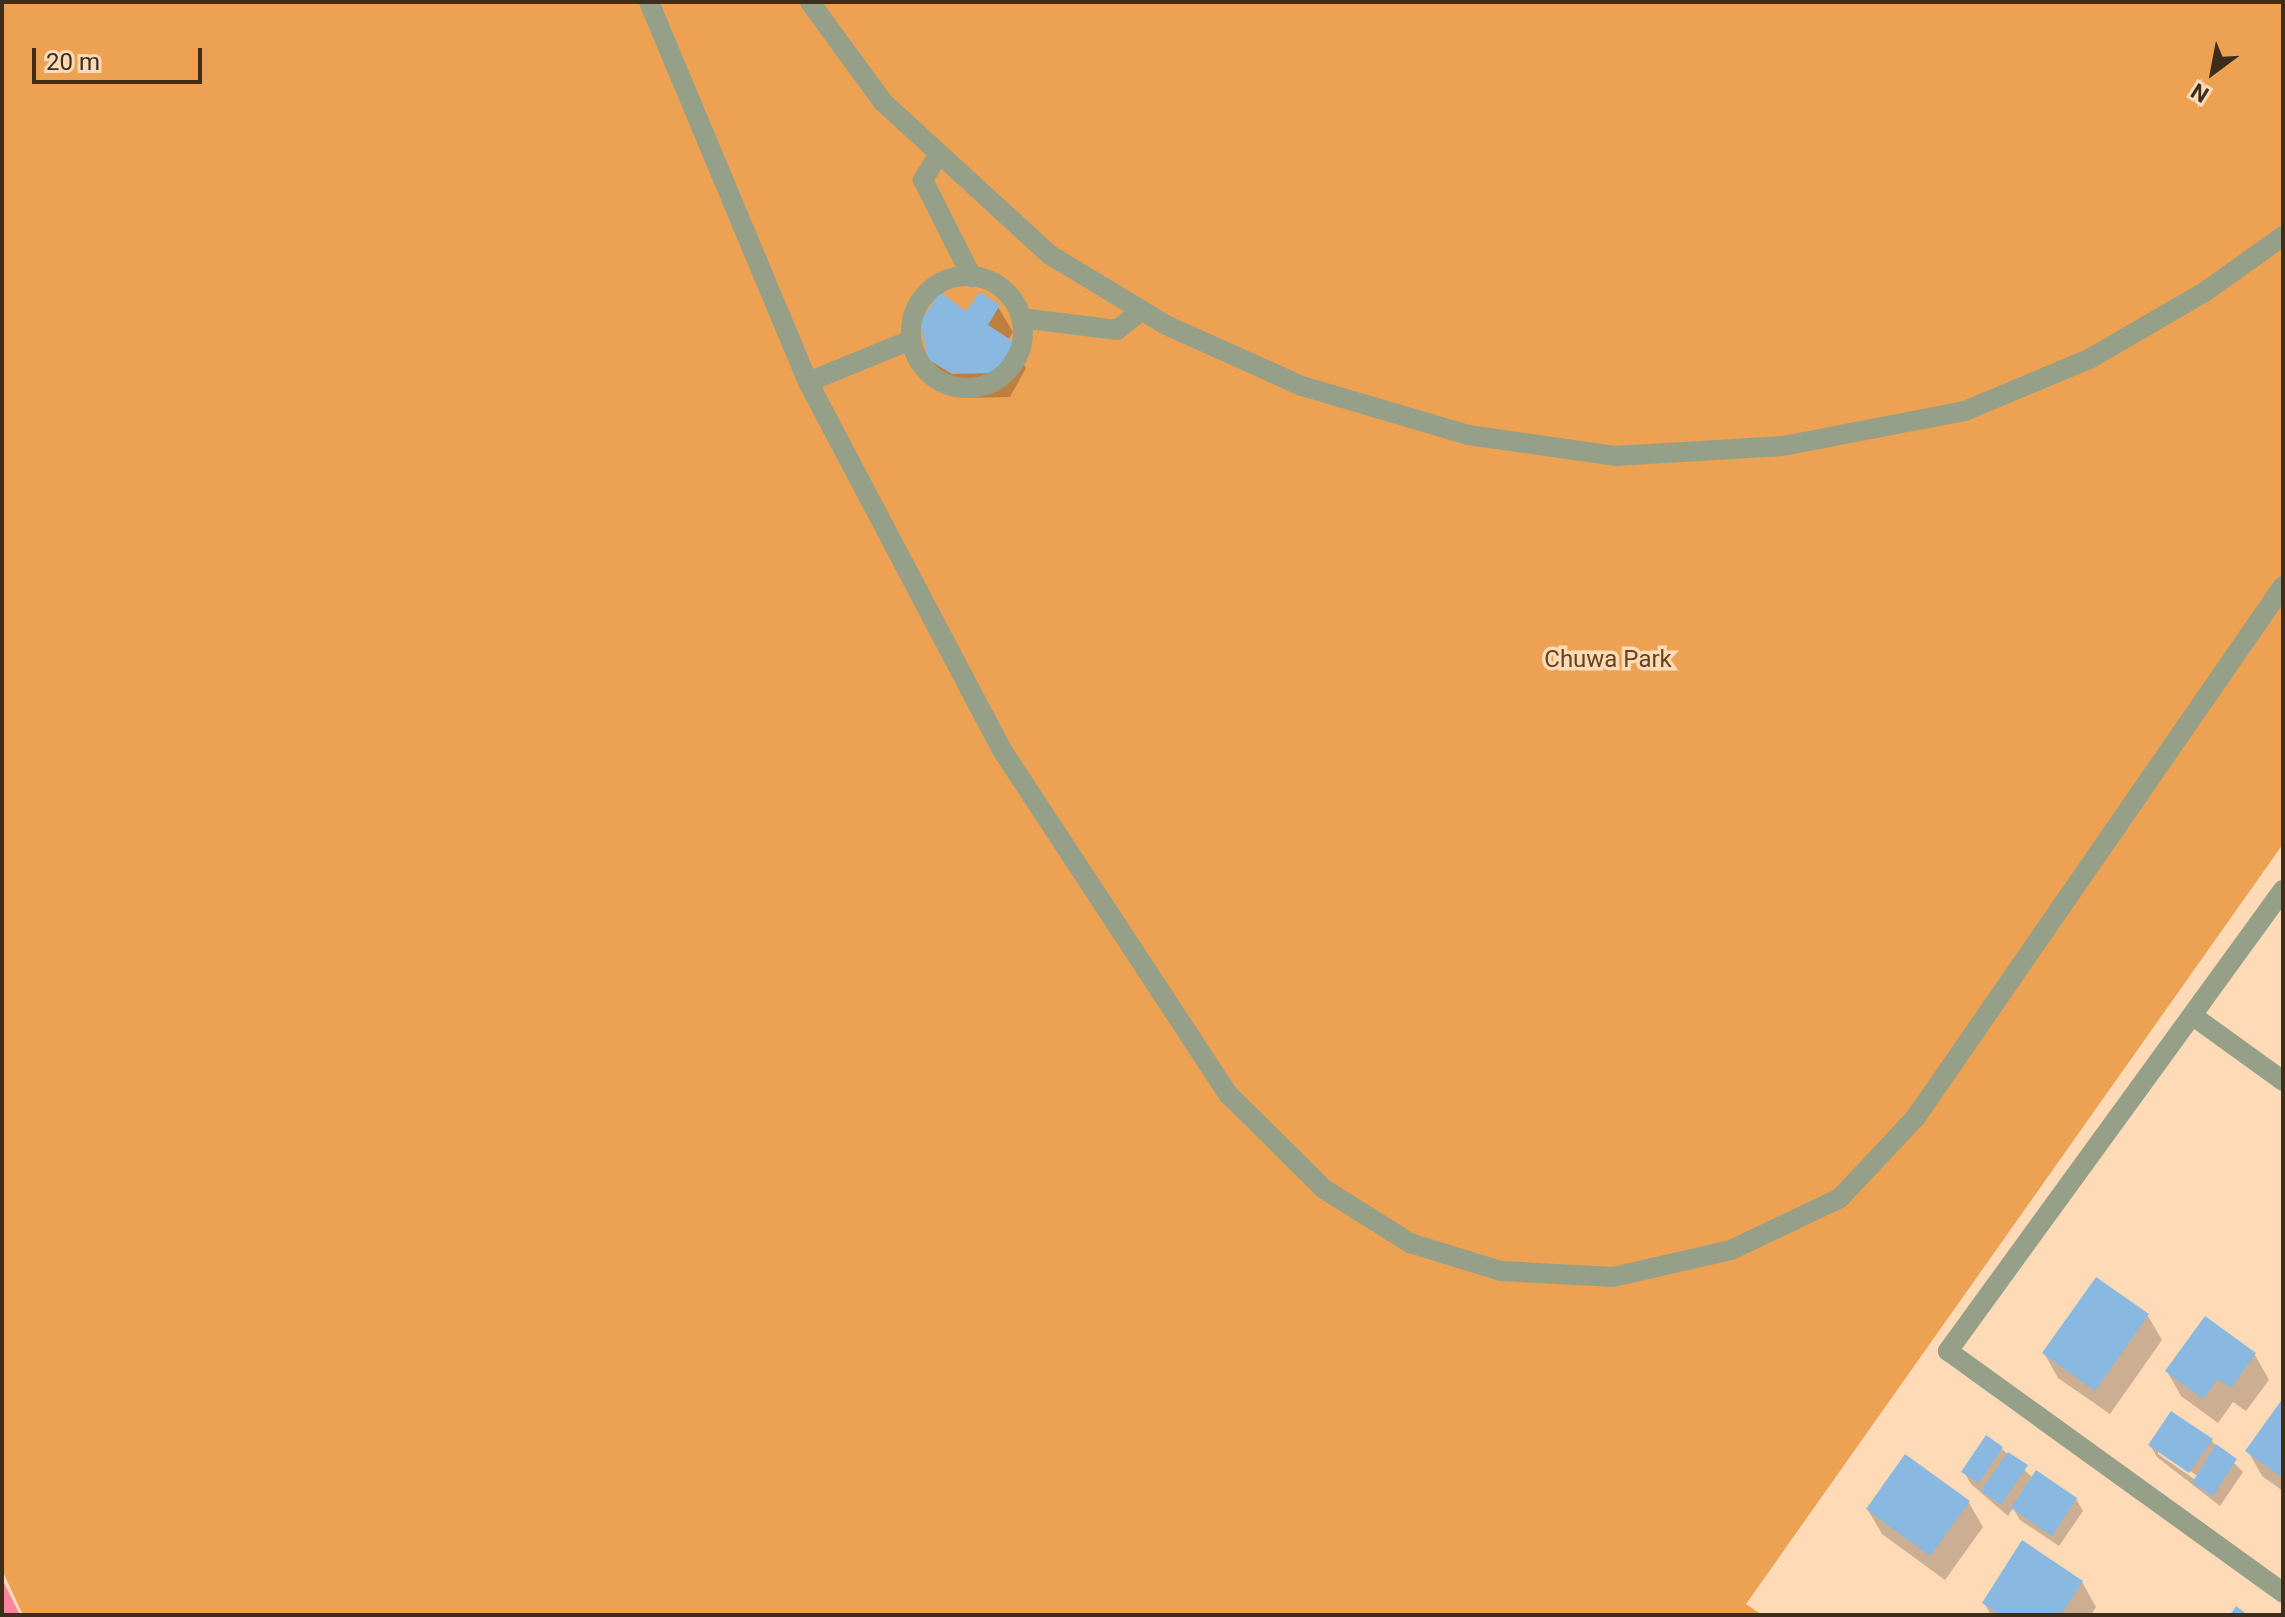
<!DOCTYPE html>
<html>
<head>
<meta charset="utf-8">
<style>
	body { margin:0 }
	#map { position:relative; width:2285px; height:1617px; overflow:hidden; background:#ffdab7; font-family:Roboto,sans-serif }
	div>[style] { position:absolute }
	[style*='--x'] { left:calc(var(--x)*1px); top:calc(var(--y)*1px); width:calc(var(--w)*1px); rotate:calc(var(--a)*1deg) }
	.green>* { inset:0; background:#eda152 }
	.water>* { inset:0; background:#fc84a3 }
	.shadow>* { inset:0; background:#0003 }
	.building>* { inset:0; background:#89b9e1 }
	.minor>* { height:20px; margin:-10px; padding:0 10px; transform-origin:10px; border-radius:10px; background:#96a088 }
	.minor>.ring { margin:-10px; padding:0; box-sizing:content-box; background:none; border:20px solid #96a088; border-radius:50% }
	span { translate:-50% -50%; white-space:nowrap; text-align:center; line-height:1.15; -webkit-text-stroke:7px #ffdab7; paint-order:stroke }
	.park-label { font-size:24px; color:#66431d }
	.frame { position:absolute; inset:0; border:4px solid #3e2d1b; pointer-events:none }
	.north { position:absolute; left:2173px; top:32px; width:80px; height:80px; -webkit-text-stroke:6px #ffdab7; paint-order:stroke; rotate:212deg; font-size:22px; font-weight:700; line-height:32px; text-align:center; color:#3e2d1b }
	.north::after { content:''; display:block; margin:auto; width:28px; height:36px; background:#3e2d1b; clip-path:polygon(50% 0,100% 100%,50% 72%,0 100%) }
	.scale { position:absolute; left:32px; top:48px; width:170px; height:36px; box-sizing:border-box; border:4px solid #3e2d1b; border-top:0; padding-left:10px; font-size:24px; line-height:28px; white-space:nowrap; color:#3e2d1b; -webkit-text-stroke:6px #ffdab7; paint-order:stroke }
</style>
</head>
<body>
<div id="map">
	<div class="green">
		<div style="clip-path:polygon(2px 2px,2283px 2px,2283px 844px,1746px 1604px,1762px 1615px,23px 1615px,2px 1570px)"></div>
	</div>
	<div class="water">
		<div style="clip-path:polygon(2px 1579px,20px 1615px,2px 1615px)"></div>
	</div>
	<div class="shadow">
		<div style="clip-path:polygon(998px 307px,1013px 332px,1008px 340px,1026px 368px,1010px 397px,968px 398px,945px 383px,930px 358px,966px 314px)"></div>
		<div style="clip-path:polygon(2148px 1316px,2162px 1340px,2110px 1414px,2058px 1378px,2044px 1353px)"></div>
		<div style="clip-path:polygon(2255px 1355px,2269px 1380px,2246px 1411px,2233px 1402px,2218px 1423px,2181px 1396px,2167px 1371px)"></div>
		<div style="clip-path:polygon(2283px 1402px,2283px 1491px,2262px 1476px,2248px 1451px)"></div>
		<div style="clip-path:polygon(evenodd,2211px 1440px,2243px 1472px,2220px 1506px,2157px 1457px,2150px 1445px,2211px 1440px,2158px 1449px,2199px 1477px,2197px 1481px,2158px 1454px,2158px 1449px)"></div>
		<div style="clip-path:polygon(2002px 1449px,2033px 1478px,2076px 1499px,2083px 1511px,2059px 1546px,2020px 1520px,2013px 1508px,2008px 1516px,1971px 1484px,1964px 1472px)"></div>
		<div style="clip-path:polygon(1969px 1503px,1983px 1527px,1945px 1580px,1882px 1534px,1868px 1510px)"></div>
		<div style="clip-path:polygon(2082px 1582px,2096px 1607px,2091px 1615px,1991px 1615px,1984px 1603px)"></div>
	</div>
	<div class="building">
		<div style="clip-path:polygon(940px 292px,966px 311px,980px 292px,1000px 305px,988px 325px,1014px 342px,996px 373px,952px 374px,928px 359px,920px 322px)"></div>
		<div style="clip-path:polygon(2096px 1277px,2149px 1314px,2095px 1391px,2042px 1353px)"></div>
		<div style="clip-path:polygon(2205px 1316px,2256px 1353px,2231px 1388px,2218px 1379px,2203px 1399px,2165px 1371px)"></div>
		<div style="clip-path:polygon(2283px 1398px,2283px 1478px,2245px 1451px)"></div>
		<div style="clip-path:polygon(2171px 1411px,2213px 1439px,2189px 1473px,2148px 1445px)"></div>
		<div style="clip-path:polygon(1986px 1435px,2003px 1447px,1979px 1483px,1961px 1472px)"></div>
		<div style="clip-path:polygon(2216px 1444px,2237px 1459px,2213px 1496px,2192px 1483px)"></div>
		<div style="clip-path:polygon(2008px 1452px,2028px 1465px,2001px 1505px,1981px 1491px)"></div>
		<div style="clip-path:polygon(1905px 1454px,1970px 1501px,1930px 1556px,1866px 1509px)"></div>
		<div style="clip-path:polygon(2036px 1470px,2077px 1498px,2052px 1536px,2011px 1508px)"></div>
		<div style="clip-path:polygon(2022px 1540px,2083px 1581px,2061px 1615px,2000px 1615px,1982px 1603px)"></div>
		<div style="clip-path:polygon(2236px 1606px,2248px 1615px,2230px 1615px)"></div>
	</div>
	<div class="minor">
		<div style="--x:649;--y:2;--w:412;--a:67.3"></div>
		<div style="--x:808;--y:382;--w:416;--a:62.2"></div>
		<div style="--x:1002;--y:750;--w:413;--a:56.7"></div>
		<div style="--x:1229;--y:1095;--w:134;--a:44.7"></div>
		<div style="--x:1324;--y:1189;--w:102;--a:32.1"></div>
		<div style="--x:1410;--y:1243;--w:95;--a:17.1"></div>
		<div style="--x:1501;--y:1271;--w:112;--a:3.1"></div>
		<div style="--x:1613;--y:1277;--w:121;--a:-12.9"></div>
		<div style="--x:1731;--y:1250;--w:121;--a:-25.5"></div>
		<div style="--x:1840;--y:1198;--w:111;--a:-46.8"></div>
		<div style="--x:1916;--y:1117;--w:645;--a:-55.35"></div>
		<div style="--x:810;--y:2;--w:124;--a:53.9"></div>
		<div style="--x:883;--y:102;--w:226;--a:42.5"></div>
		<div style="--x:1050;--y:255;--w:135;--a:31.1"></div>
		<div style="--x:1166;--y:325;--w:149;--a:24.2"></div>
		<div style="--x:1302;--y:386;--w:173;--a:16.4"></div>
		<div style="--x:1468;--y:435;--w:148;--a:8.1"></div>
		<div style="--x:1615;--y:456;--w:168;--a:-3.4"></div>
		<div style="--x:1783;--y:446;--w:185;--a:-10.9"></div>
		<div style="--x:1965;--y:411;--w:137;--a:-22.8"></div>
		<div style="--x:2091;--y:358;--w:133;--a:-30.2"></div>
		<div style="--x:2206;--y:291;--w:95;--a:-35.5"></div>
		<div style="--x:939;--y:154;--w:31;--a:122"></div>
		<div style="--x:923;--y:180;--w:109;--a:63.2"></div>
		<div class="ring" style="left:911px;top:276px;width:92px;height:92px"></div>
		<div style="--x:1021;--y:318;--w:97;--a:7.1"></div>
		<div style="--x:1117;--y:330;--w:32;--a:-39"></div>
		<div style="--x:808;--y:382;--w:111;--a:-22.2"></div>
		<div style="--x:2283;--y:890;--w:570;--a:126.01"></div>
		<div style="--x:1948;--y:1351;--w:413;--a:35.8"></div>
		<div style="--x:2193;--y:1016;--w:111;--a:35.8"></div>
	</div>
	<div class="park-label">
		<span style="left:1608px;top:660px">Chuwa Park</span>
	</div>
	<div class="frame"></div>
	<div class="north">N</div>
	<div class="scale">20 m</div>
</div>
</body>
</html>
